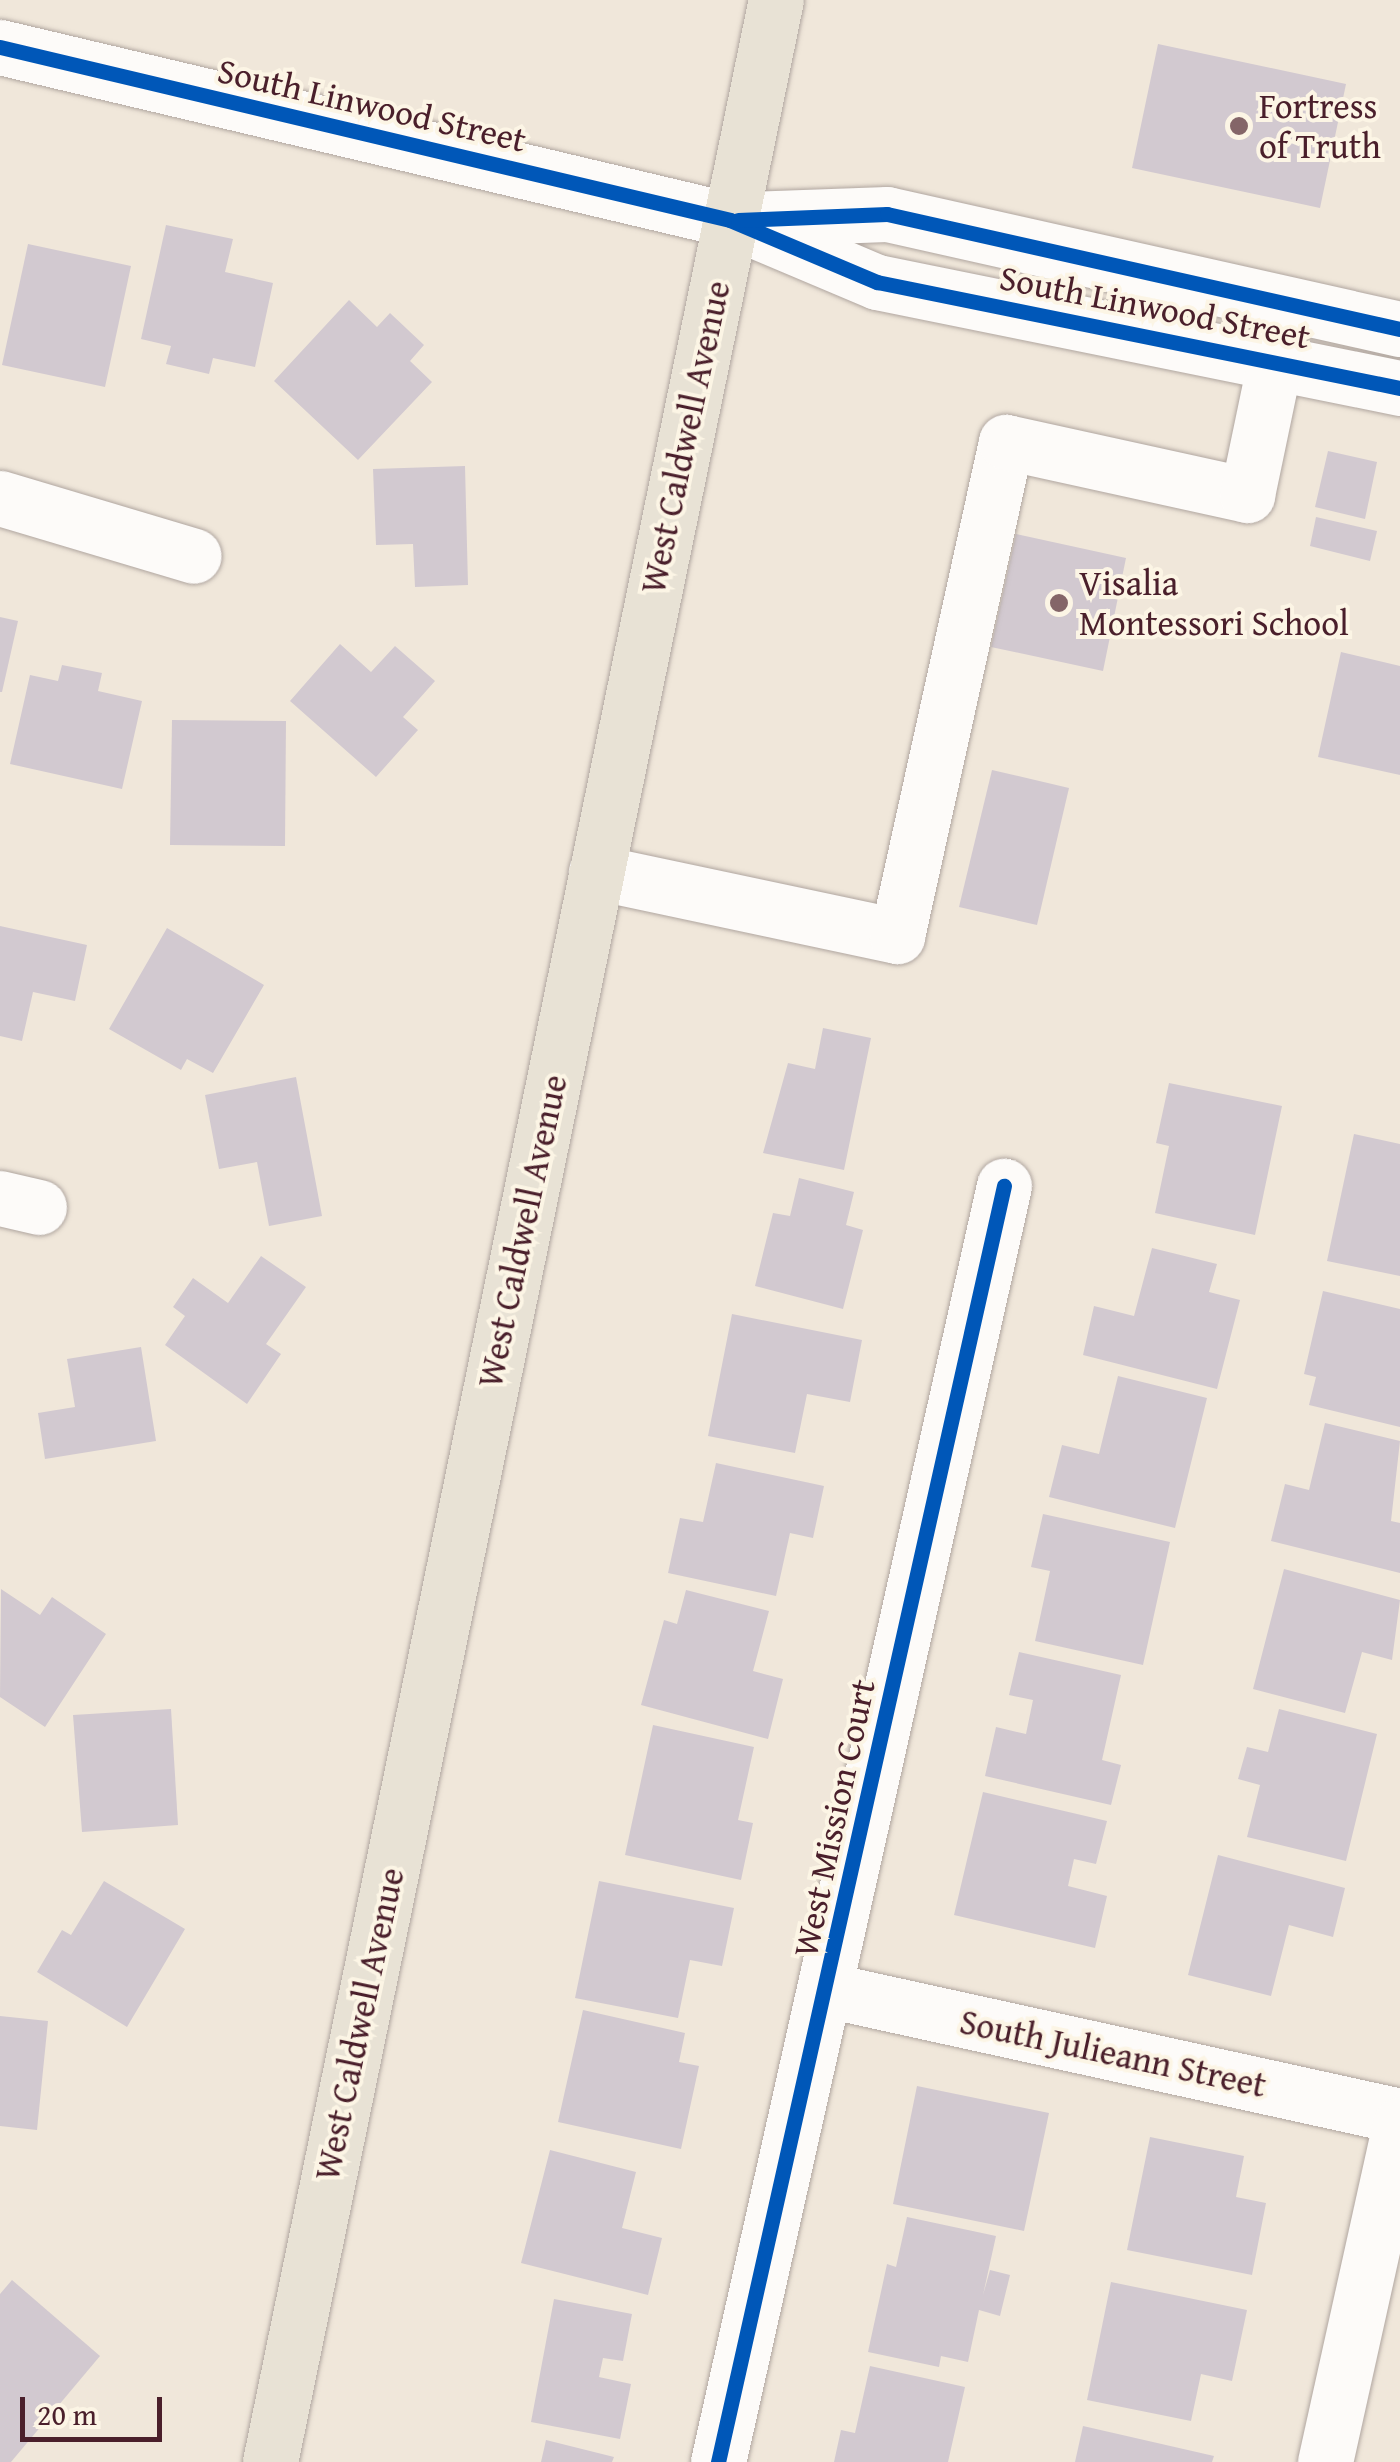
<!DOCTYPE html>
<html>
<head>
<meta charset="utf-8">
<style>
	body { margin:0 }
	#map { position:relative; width:1400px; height:2462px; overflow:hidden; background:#f0e7da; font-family:"Gentium Book Plus",serif }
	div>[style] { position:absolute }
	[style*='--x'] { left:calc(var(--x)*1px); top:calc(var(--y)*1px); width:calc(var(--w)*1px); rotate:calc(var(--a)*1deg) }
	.building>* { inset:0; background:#d2c9d0 }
	.roads { filter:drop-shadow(0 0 2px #b0a6a0) drop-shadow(0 0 2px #b0a6a0) }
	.minor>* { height:55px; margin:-27.5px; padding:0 27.5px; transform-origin:27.5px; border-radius:27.5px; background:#fdfbf9 }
	.major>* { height:55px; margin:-27.5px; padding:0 27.5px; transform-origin:27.5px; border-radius:27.5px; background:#e8e2d5 }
	.cycleway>* { height:15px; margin:-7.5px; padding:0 7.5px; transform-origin:7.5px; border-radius:7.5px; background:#0057b8 }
	.dots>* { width:28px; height:28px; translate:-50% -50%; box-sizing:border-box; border:5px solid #fcf5e5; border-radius:50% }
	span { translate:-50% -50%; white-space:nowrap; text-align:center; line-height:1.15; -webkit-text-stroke:8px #fcf5e5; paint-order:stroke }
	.street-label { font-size:35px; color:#4a1f2b }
	.poi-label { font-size:35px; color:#4a1f2b }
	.left { translate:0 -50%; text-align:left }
	.scale { position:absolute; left:20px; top:2397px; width:142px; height:45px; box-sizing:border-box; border:5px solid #4a1f2b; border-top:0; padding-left:12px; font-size:30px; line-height:35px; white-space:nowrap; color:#4a1f2b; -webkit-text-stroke:8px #fcf5e5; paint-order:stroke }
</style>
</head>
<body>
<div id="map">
	<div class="building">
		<div style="clip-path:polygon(1158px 44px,1346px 84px,1320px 208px,1132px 168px)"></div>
		<div style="clip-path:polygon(166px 225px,233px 239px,225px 272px,273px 283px,255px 367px,213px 358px,209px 374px,166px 364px,171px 346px,141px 339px)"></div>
		<div style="clip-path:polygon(28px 244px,131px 266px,105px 387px,2px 365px)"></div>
		<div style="clip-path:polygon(349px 300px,377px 327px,390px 313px,424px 345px,410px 361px,432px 382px,358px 460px,274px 381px)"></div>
		<div style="clip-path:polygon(1328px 451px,1377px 462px,1365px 519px,1315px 507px)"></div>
		<div style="clip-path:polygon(465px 466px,468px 585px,415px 587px,413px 544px,376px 545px,373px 469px)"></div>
		<div style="clip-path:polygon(1316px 517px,1377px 531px,1370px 561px,1310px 546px)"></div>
		<div style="clip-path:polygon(1016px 534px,1126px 558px,1103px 671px,991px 647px)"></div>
		<div style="clip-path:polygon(0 617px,18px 621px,2px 692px,0 692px)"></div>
		<div style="clip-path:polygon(340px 644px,371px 672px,395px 646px,435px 681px,403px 717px,418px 730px,376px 777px,290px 701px)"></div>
		<div style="clip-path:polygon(1341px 652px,1400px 666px,1400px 775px,1318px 757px)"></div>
		<div style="clip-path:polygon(62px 665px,102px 673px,98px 691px,142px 701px,122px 789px,10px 764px,30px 675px,58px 681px)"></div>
		<div style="clip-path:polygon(172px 720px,286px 721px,285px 846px,170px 845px)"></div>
		<div style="clip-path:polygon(992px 770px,1069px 788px,1037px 925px,959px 907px)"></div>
		<div style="clip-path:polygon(0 926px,87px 945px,75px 1001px,33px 992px,22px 1041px,0 1036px)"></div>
		<div style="clip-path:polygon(167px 928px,264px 985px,213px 1073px,187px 1059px,181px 1070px,109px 1029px)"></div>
		<div style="clip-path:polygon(823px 1028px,871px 1038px,844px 1170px,763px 1153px,788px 1063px,815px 1069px)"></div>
		<div style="clip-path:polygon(296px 1077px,322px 1216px,269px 1226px,257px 1162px,219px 1169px,205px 1095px)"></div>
		<div style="clip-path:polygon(1169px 1083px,1282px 1106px,1255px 1235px,1155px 1213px,1169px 1146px,1156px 1143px)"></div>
		<div style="clip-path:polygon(1354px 1134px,1400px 1144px,1400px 1276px,1327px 1261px)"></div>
		<div style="clip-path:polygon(799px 1178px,854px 1192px,846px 1225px,863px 1230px,843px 1309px,755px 1286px,773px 1213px,790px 1216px)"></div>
		<div style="clip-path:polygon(1152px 1248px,1217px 1264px,1209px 1292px,1240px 1300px,1217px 1389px,1083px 1355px,1094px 1306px,1134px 1316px)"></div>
		<div style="clip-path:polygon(261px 1256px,306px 1287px,266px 1344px,281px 1354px,247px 1404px,165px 1345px,185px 1316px,173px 1307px,193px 1278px,228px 1303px)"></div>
		<div style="clip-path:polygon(1323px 1291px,1400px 1309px,1400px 1427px,1309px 1405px,1316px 1377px,1304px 1374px)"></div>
		<div style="clip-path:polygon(732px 1314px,862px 1340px,850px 1402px,807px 1394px,795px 1453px,708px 1436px)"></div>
		<div style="clip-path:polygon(141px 1347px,156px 1441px,45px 1459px,38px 1413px,75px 1407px,67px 1359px)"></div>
		<div style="clip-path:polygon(1118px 1376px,1207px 1398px,1175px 1528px,1049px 1497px,1062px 1445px,1099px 1454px)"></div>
		<div style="clip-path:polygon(1325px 1423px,1400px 1441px,1391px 1521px,1400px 1523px,1400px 1573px,1271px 1541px,1285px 1484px,1309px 1490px)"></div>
		<div style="clip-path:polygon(716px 1463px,824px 1486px,813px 1538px,790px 1533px,776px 1596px,668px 1573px,680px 1518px,703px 1522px)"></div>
		<div style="clip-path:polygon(1043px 1514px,1170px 1542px,1143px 1665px,1035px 1641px,1050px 1571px,1031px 1567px)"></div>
		<div style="clip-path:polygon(1284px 1569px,1400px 1600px,1392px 1660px,1362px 1652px,1345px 1713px,1253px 1689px)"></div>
		<div style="clip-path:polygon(1px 1589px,40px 1615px,52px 1597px,106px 1634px,45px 1727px,0 1697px)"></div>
		<div style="clip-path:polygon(686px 1590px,769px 1611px,753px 1671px,783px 1679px,768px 1739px,641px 1705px,664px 1620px,677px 1624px)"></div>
		<div style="clip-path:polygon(1019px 1652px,1121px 1675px,1102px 1760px,1121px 1765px,1111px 1805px,985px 1776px,996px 1727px,1026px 1734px,1033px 1700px,1009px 1695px)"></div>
		<div style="clip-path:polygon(171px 1709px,178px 1825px,82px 1832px,73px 1715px)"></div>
		<div style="clip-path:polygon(1279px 1709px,1377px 1734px,1346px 1861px,1247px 1837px,1260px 1785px,1238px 1779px,1247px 1747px,1268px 1752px)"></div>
		<div style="clip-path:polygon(653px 1725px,754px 1747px,738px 1820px,753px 1823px,741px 1880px,625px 1855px)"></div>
		<div style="clip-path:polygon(983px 1792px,1107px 1821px,1096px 1864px,1074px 1859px,1068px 1886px,1107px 1896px,1095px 1948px,954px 1915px)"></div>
		<div style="clip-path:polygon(1218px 1855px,1345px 1888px,1333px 1937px,1289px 1925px,1271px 1996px,1188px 1975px)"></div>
		<div style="clip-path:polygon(104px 1881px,185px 1929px,127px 2027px,37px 1972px,62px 1930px,71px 1935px)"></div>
		<div style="clip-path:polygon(599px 1881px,734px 1908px,722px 1966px,690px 1960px,678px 2018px,575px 1998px)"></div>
		<div style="clip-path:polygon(583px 2010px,685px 2033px,679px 2062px,699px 2066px,681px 2149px,558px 2122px)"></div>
		<div style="clip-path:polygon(0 2016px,48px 2021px,37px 2130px,0 2126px)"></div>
		<div style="clip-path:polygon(917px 2086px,1049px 2113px,1024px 2231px,893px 2204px)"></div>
		<div style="clip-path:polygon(1150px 2137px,1244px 2156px,1236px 2197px,1266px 2203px,1252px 2275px,1127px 2250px)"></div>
		<div style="clip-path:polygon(550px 2150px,636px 2172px,622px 2228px,662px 2238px,648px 2295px,521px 2263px)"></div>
		<div style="clip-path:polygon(907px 2217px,996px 2236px,983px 2295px,990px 2270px,1010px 2275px,1000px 2316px,979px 2310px,968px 2362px,941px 2356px,939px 2367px,868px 2352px,887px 2264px,896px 2267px)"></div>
		<div style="clip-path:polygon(12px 2280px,100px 2356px,11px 2462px,0 2462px,0 2294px)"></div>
		<div style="clip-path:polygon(1111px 2282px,1247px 2310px,1232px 2381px,1201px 2374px,1191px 2421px,1087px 2400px)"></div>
		<div style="clip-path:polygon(554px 2299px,632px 2314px,623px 2361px,603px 2358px,599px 2377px,631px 2384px,620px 2439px,531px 2422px)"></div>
		<div style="clip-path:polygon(870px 2366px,965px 2387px,948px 2462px,834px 2462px,841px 2430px,855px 2433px)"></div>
		<div style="clip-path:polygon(1083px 2426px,1214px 2456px,1212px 2462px,1075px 2462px)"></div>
		<div style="clip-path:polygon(546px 2440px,614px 2457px,612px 2462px,541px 2462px)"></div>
	</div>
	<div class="roads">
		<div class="minor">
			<div style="--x:0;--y:47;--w:750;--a:13.33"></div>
			<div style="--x:730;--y:220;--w:160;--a:22.9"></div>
			<div style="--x:877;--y:282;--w:534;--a:11.46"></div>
			<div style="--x:748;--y:219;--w:139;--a:-2.1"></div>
			<div style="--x:887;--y:214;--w:526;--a:12.64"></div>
			<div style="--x:0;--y:498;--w:202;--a:16.6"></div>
			<div style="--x:596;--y:872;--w:308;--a:12"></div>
			<div style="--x:897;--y:936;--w:506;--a:-77.56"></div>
			<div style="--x:1006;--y:442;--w:247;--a:12.4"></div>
			<div style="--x:1247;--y:495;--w:137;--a:-78.2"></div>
			<div style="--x:0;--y:1198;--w:40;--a:13"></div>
			<div style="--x:827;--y:1990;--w:587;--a:12.4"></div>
			<div style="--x:718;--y:2462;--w:1308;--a:-77.37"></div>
			<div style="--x:1325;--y:2462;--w:345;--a:-77.5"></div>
		</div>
		<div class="major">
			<div style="--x:270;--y:2462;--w:2513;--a:-78.39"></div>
		</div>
	</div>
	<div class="cycleway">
		<div style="--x:0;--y:47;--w:750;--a:13.33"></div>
		<div style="--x:730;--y:220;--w:160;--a:22.9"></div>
		<div style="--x:877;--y:282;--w:534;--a:11.46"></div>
		<div style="--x:738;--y:220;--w:149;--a:-2.3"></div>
		<div style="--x:887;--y:214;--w:526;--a:12.64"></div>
		<div style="--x:718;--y:2462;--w:1308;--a:-77.37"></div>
	</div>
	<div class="dots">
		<div style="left:1239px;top:126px;background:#846568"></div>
		<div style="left:1059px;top:603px;background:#846568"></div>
	</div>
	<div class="street-label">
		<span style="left:372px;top:105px;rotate:13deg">South Linwood Street</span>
		<span style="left:1155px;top:307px;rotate:11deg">South Linwood Street</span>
		<span style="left:685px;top:437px;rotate:-78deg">West Caldwell Avenue</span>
		<span style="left:522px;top:1231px;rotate:-78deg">West Caldwell Avenue</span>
		<span style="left:834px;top:1818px;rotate:-78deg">West Mission Court</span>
		<span style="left:359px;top:2024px;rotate:-78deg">West Caldwell Avenue</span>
		<span style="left:1113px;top:2053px;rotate:12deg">South Julieann Street</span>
	</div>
	<div class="poi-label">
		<span class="left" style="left:1259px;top:126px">Fortress<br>of Truth</span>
		<span class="left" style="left:1079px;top:603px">Visalia<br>Montessori School</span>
	</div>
	<div class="scale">20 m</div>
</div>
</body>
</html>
